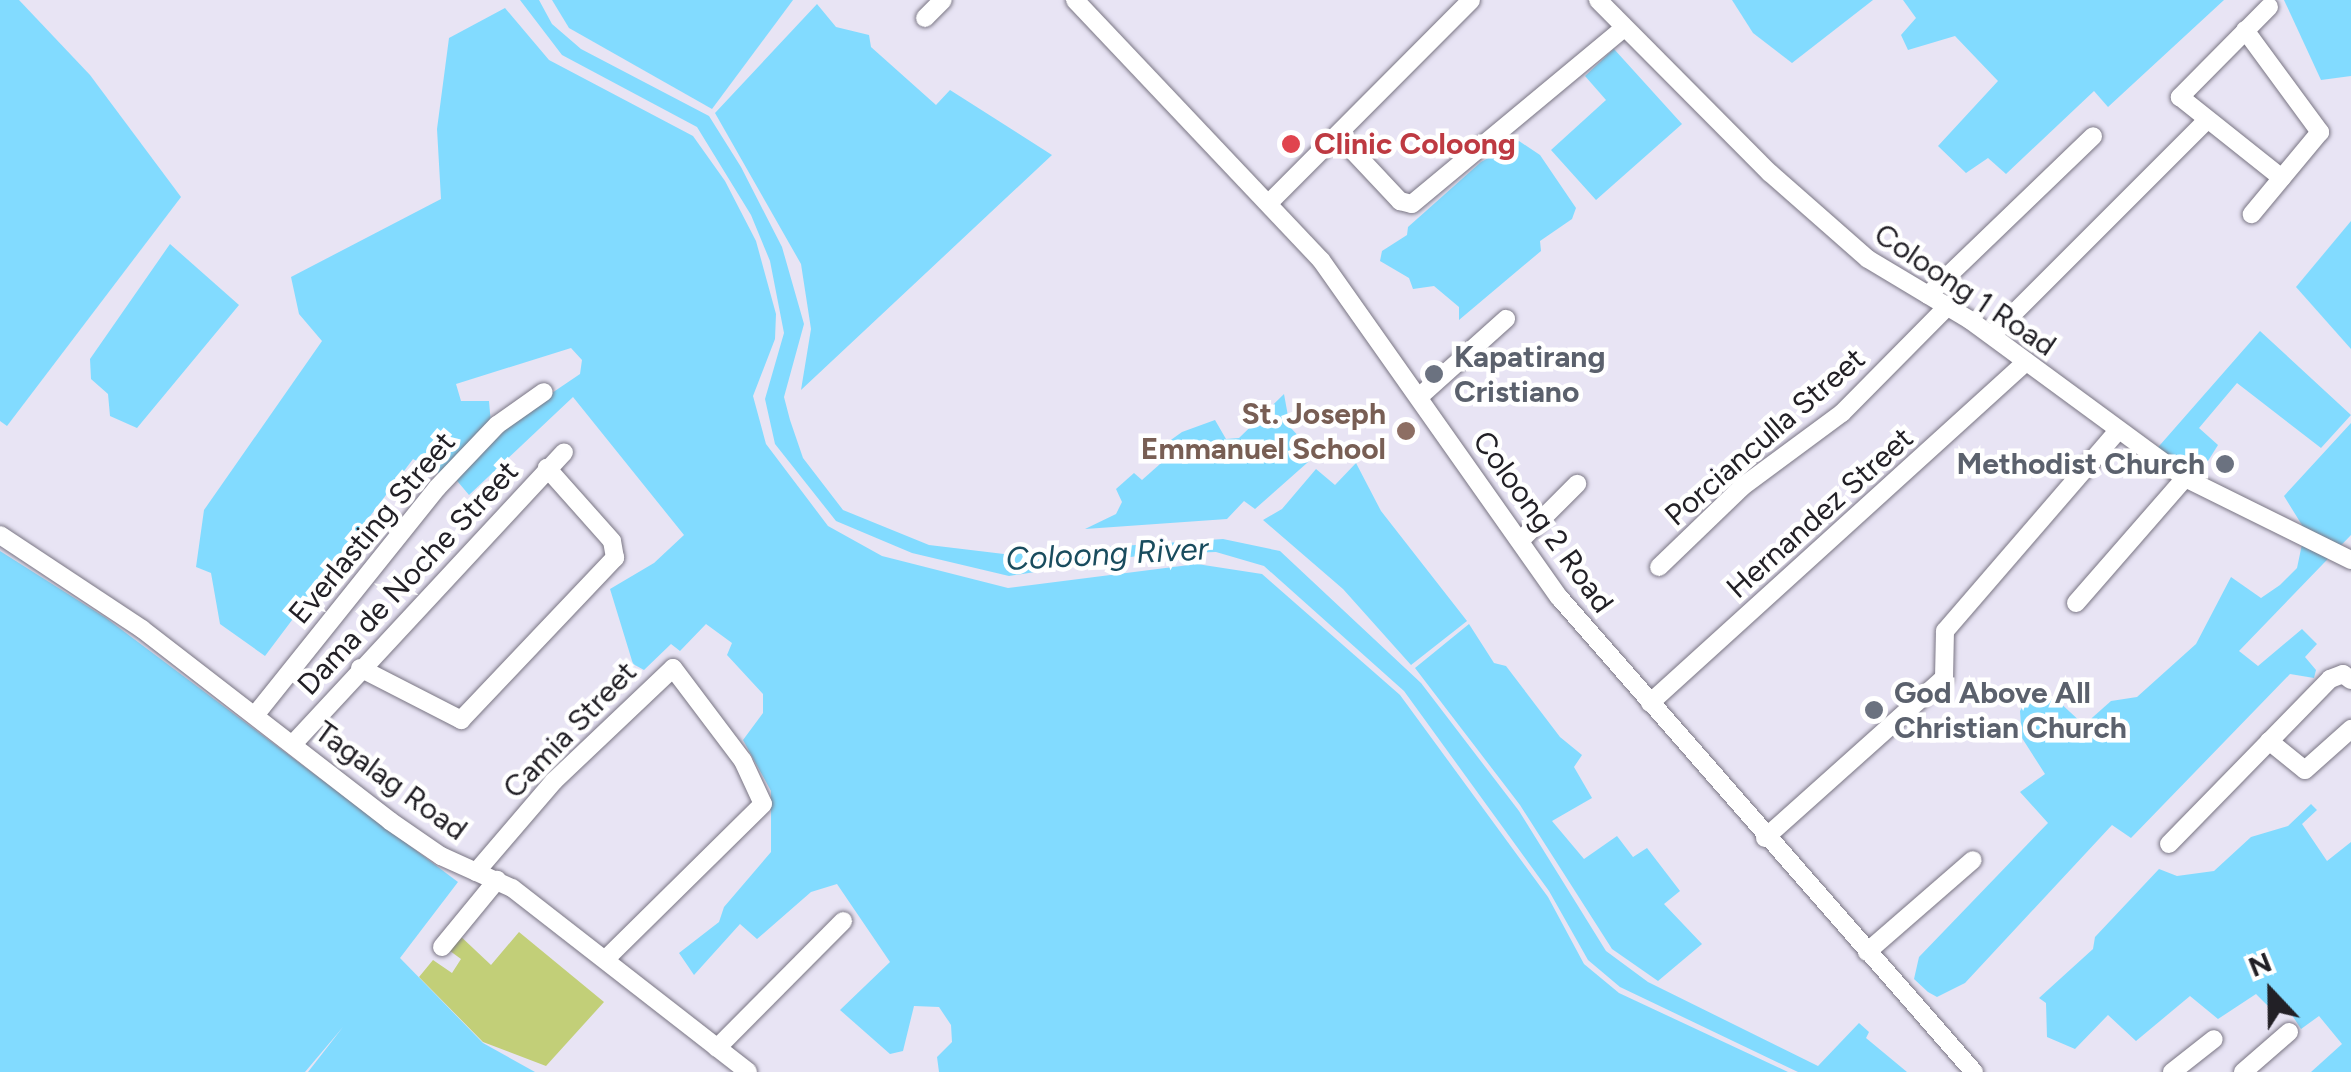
<!DOCTYPE html>
<html>
<head>
<meta charset="utf-8">
<style>
	body { margin:0 }
	#map { position:relative; width:2351px; height:1072px; overflow:hidden; background:#e8e4f4; font-family:Figtree,sans-serif }
	div>[style] { position:absolute }
	[style*='--x'] { left:calc(var(--x)*1px); top:calc(var(--y)*1px); width:calc(var(--w)*1px); rotate:calc(var(--a)*1deg) }
	.green>* { inset:0; background:#c2cf78 }
	.water>* { inset:0; background:#82dbff }
	.roads { filter:drop-shadow(0 0 2px #797583) drop-shadow(0 0 2px #797583) }
	.minor>* { height:18px; margin:-9px; padding:0 9px; transform-origin:9px; border-radius:9px; background:#fff }
	.dots>* { width:28px; height:28px; translate:-50% -50%; box-sizing:border-box; border:5px solid #fff; border-radius:50% }
	span { translate:-50% -50%; white-space:nowrap; text-align:center; line-height:1.15; -webkit-text-stroke:9px #fff; paint-order:stroke }
	.health-label { font-size:30px; color:#be3a42; font-weight:700 }
	.left { translate:0 -50%; text-align:left }
	.street-label { font-size:30px; color:#222026 }
	.worship-label { font-size:30px; color:#5b616d; font-weight:700 }
	.right { translate:-100% -50%; text-align:right }
	.education-label { font-size:30px; color:#785e54; font-weight:700 }
	.water-label { font-size:32px; color:#194c5e; font-style:italic }
	.north { position:absolute; left:2221px; top:942px; width:100px; height:100px; -webkit-text-stroke:8px #fff; paint-order:stroke; rotate:338deg; font-size:28px; font-weight:700; line-height:40px; text-align:center; color:#222026 }
	.north::after { content:''; display:block; margin:auto; width:35px; height:45px; background:#222026; clip-path:polygon(50% 0,100% 100%,50% 72%,0 100%) }
</style>
</head>
<body>
<div id="map">
	<div class="green">
		<div style="clip-path:polygon(519px 932px,604px 1002px,546px 1066px,483px 1042px,419px 977px,433px 960px,452px 973px,461px 959px,446px 948px,457px 933px,491px 965px)"></div>
	</div>
	<div class="water">
		<div style="clip-path:polygon(0 0,19px 0,90px 75px,181px 197px,7px 426px,0 421px)"></div>
		<div style="clip-path:polygon(520px 0,539px 0,552px 24px,581px 49px,709px 116px,741px 167px,782px 247px,804px 324px,784px 397px,790px 420px,803px 458px,843px 510px,929px 545px,1004px 554px,1223px 539px,1280px 551px,1421px 683px,1519px 811px,1606px 951px,1648px 982px,1818px 1066px,1859px 1023px,1869px 1032px,1866px 1038px,1907px 1072px,1798px 1072px,1620px 987px,1588px 960px,1549px 891px,1404px 691px,1264px 566px,1216px 552px,1150px 554px,1009px 576px,912px 553px,836px 521px,775px 444px,765px 399px,784px 333px,770px 261px,751px 215px,697px 127px,562px 55px)"></div>
		<div style="clip-path:polygon(552px 0,793px 0,712px 109px,569px 28px)"></div>
		<div style="clip-path:polygon(1732px 0,1873px 0,1792px 63px,1753px 33px)"></div>
		<div style="clip-path:polygon(1903px 0,2224px 0,2108px 107px,2094px 91px,2006px 174px,1988px 158px,1966px 173px,1938px 146px,1998px 81px,1955px 36px,1908px 50px,1901px 35px,1916px 18px)"></div>
		<div style="clip-path:polygon(2284px 0,2351px 0,2351px 76px,2321px 80px)"></div>
		<div style="clip-path:polygon(817px 4px,836px 27px,869px 35px,871px 47px,936px 105px,950px 90px,1052px 155px,801px 390px,811px 329px,801px 264px,715px 113px)"></div>
		<div style="clip-path:polygon(505px 8px,549px 60px,693px 136px,725px 181px,756px 241px,776px 314px,775px 339px,753px 396px,766px 444px,828px 526px,882px 556px,1008px 588px,1197px 564px,1262px 574px,1400px 695px,1548px 897px,1584px 964px,1619px 993px,1788px 1072px,939px 1072px,937px 1057px,952px 1042px,951px 1025px,939px 1007px,914px 1006px,903px 1051px,890px 1054px,840px 1010px,890px 962px,837px 884px,811px 892px,757px 939px,740px 924px,694px 975px,679px 953px,719px 922px,724px 907px,771px 852px,771px 791px,743px 740px,763px 713px,763px 694px,727px 655px,732px 643px,706px 624px,680px 651px,671px 644px,644px 670px,633px 664px,610px 589px,654px 563px,684px 535px,573px 397px,469px 495px,453px 476px,515px 418px,580px 374px,582px 360px,571px 348px,456px 384px,461px 401px,489px 401px,491px 424px,439px 473px,413px 459px,265px 656px,220px 624px,211px 573px,196px 567px,204px 510px,322px 341px,299px 314px,291px 277px,441px 199px,437px 129px,449px 38px)"></div>
		<div style="clip-path:polygon(1614px 49px,1682px 124px,1596px 200px,1551px 150px,1606px 100px,1585px 76px)"></div>
		<div style="clip-path:polygon(1519px 141px,1540px 155px,1576px 208px,1572px 219px,1540px 241px,1541px 251px,1459px 320px,1459px 307px,1434px 286px,1413px 289px,1409px 278px,1380px 261px,1382px 251px,1407px 235px,1408px 227px,1481px 162px)"></div>
		<div style="clip-path:polygon(2351px 221px,2351px 349px,2296px 287px)"></div>
		<div style="clip-path:polygon(170px 244px,239px 305px,137px 428px,110px 416px,108px 394px,91px 379px,90px 359px)"></div>
		<div style="clip-path:polygon(2260px 331px,2351px 415px,2321px 448px,2237px 383px,2199px 428px,2218px 445px,2208px 461px,2194px 457px,2176px 468px,2153px 453px)"></div>
		<div style="clip-path:polygon(1284px 394px,1290px 427px,1316px 455px,1255px 509px,1244px 501px,1227px 519px,1085px 529px,1116px 514px,1122px 502px,1116px 489px,1134px 473px,1142px 480px,1169px 456px,1168px 442px,1182px 432px,1215px 420px,1226px 439px,1239px 438px)"></div>
		<div style="clip-path:polygon(2351px 423px,2351px 535px,2239px 651px,2258px 666px,2302px 629px,2317px 644px,2305px 657px,2316px 670px,2314px 678px,2290px 674px,2131px 838px,2112px 825px,1965px 983px,1937px 997px,1928px 992px,1914px 979px,1919px 957px,2048px 823px,2020px 792px,2045px 774px,2022px 738px,2020px 711px,2029px 697px,2056px 699px,2084px 725px,2111px 701px,2137px 697px,2196px 644px,2231px 577px,2261px 598px,2280px 585px,2297px 568px,2305px 530px,2284px 496px)"></div>
		<div style="clip-path:polygon(1356px 463px,1381px 511px,1467px 621px,1411px 665px,1343px 589px,1263px 520px,1282px 509px,1316px 469px,1335px 485px)"></div>
		<div style="clip-path:polygon(0 551px,106px 618px,458px 882px,400px 958px,483px 1043px,535px 1072px,308px 1072px,343px 1027px,305px 1072px,0 1072px)"></div>
		<div style="clip-path:polygon(1469px 624px,1494px 663px,1506px 666px,1560px 737px,1582px 755px,1574px 767px,1592px 798px,1552px 821px,1584px 859px,1617px 836px,1633px 857px,1647px 848px,1680px 891px,1664px 904px,1702px 944px,1658px 981px,1612px 949px,1520px 805px,1415px 668px)"></div>
		<div style="clip-path:polygon(2311px 804px,2317px 810px,2302px 824px,2327px 861px,2351px 842px,2351px 1072px,2311px 1072px,2342px 1044px,2319px 1016px,2301px 1029px,2290px 1012px,2274px 1012px,2256px 994px,2218px 1019px,2190px 996px,2136px 1041px,2108px 1015px,2075px 1049px,2047px 1037px,2046px 1003px,2039px 998px,2093px 949px,2095px 937px,2159px 869px,2177px 876px,2214px 871px,2251px 837px,2288px 826px)"></div>
	</div>
	<div class="roads">
		<div class="minor">
			<div style="--x:1075;--y:0;--w:358;--a:46.6"></div>
			<div style="--x:1321;--y:260;--w:413;--a:54.8"></div>
			<div style="--x:1559;--y:597;--w:631;--a:48.86"></div>
			<div style="--x:1598;--y:0;--w:244;--a:45.2"></div>
			<div style="--x:1770;--y:173;--w:130;--a:41.3"></div>
			<div style="--x:1868;--y:259;--w:119;--a:30.9"></div>
			<div style="--x:1970;--y:320;--w:267;--a:36.3"></div>
			<div style="--x:2185;--y:478;--w:185;--a:26.3"></div>
			<div style="--x:2269;--y:7;--w:127;--a:134.7"></div>
			<div style="--x:2180;--y:97;--w:130;--a:38.5"></div>
			<div style="--x:925;--y:18;--w:25;--a:-45"></div>
			<div style="--x:2245;--y:30;--w:127;--a:53.7"></div>
			<div style="--x:2320;--y:132;--w:107;--a:129.7"></div>
			<div style="--x:1338;--y:135;--w:91;--a:46.8"></div>
			<div style="--x:1400;--y:201;--w:12;--a:14"></div>
			<div style="--x:1412;--y:204;--w:276;--a:-39.7"></div>
			<div style="--x:1269;--y:203;--w:286;--a:-45.1"></div>
			<div style="--x:1928;--y:295;--w:229;--a:-43.9"></div>
			<div style="--x:1992;--y:335;--w:303;--a:-45"></div>
			<div style="--x:1419;--y:397;--w:117;--a:-41.9"></div>
			<div style="--x:0;--y:535;--w:170;--a:33.5"></div>
			<div style="--x:142;--y:629;--w:314;--a:37.7"></div>
			<div style="--x:390;--y:821;--w:62;--a:34.5"></div>
			<div style="--x:441;--y:856;--w:78;--a:24.3"></div>
			<div style="--x:512;--y:888;--w:299;--a:37.9"></div>
			<div style="--x:1520;--y:541;--w:81;--a:-45"></div>
			<div style="--x:1659;--y:567;--w:115;--a:-43.9"></div>
			<div style="--x:1742;--y:487;--w:124;--a:-36.5"></div>
			<div style="--x:1842;--y:413;--w:151;--a:-45.3"></div>
			<div style="--x:2076;--y:603;--w:166;--a:-48.9"></div>
			<div style="--x:360;--y:668;--w:114;--a:27.2"></div>
			<div style="--x:461;--y:720;--w:224;--a:-46.5"></div>
			<div style="--x:615;--y:558;--w:17;--a:-100"></div>
			<div style="--x:612;--y:541;--w:98;--a:-131.7"></div>
			<div style="--x:1650;--y:703;--w:508;--a:-42.21"></div>
			<div style="--x:256;--y:714;--w:290;--a:-51.3"></div>
			<div style="--x:437;--y:488;--w:87;--a:-46.4"></div>
			<div style="--x:497;--y:425;--w:57;--a:-35.1"></div>
			<div style="--x:2269;--y:741;--w:46;--a:38.9"></div>
			<div style="--x:2305;--y:770;--w:62;--a:-41.7"></div>
			<div style="--x:293;--y:744;--w:398;--a:-47.1"></div>
			<div style="--x:1765;--y:838;--w:240;--a:-41.8"></div>
			<div style="--x:1944;--y:678;--w:47;--a:-88.8"></div>
			<div style="--x:1945;--y:631;--w:262;--a:-49.2"></div>
			<div style="--x:2169;--y:844;--w:231;--a:-45.7"></div>
			<div style="--x:2330;--y:679;--w:14;--a:-21"></div>
			<div style="--x:2343;--y:674;--w:10;--a:37"></div>
			<div style="--x:476;--y:872;--w:120;--a:-49.4"></div>
			<div style="--x:554;--y:781;--w:164;--a:-43.5"></div>
			<div style="--x:673;--y:668;--w:116;--a:53"></div>
			<div style="--x:743;--y:761;--w:47;--a:65.1"></div>
			<div style="--x:763;--y:804;--w:221;--a:135.4"></div>
			<div style="--x:442;--y:947;--w:87;--a:-50.6"></div>
			<div style="--x:1867;--y:952;--w:140;--a:-41"></div>
			<div style="--x:717;--y:1048;--w:179;--a:-45.2"></div>
			<div style="--x:2172;--y:1072;--w:53;--a:-38.2"></div>
			<div style="--x:2243;--y:1072;--w:61;--a:-41"></div>
		</div>
	</div>
	<div class="dots">
		<div style="left:1291px;top:144px;background:#e0444e"></div>
		<div style="left:1434px;top:374px;background:#6b7280"></div>
		<div style="left:1406px;top:431px;background:#8d6e63"></div>
		<div style="left:2225px;top:464px;background:#6b7280"></div>
		<div style="left:1874px;top:710px;background:#6b7280"></div>
	</div>
	<div class="health-label">
		<span class="left" style="left:1314px;top:144px">Clinic Coloong</span>
	</div>
	<div class="street-label">
		<span style="left:1965px;top:290px;rotate:34deg">Coloong 1 Road</span>
		<span style="left:1765px;top:437px;rotate:-41deg">Porcianculla Street</span>
		<span style="left:1820px;top:513px;rotate:-42deg">Hernandez Street</span>
		<span style="left:1543px;top:522px;rotate:54deg">Coloong 2 Road</span>
		<span style="left:372px;top:528px;rotate:-50deg">Everlasting Street</span>
		<span style="left:408px;top:578px;rotate:-47deg">Dama de Noche Street</span>
		<span style="left:570px;top:730px;rotate:-46deg">Camia Street</span>
		<span style="left:391px;top:781px;rotate:36deg">Tagalag Road</span>
	</div>
	<div class="worship-label">
		<span class="left" style="left:1454px;top:374px">Kapatirang<br>Cristiano</span>
		<span class="right" style="left:2205px;top:464px">Methodist Church</span>
		<span class="left" style="left:1894px;top:710px">God Above All<br>Christian Church</span>
	</div>
	<div class="education-label">
		<span class="right" style="left:1386px;top:431px">St. Joseph<br>Emmanuel School</span>
	</div>
	<div class="water-label">
		<span style="left:1107px;top:554px;rotate:-3deg">Coloong River</span>
	</div>
	<div class="north">N</div>
</div>
</body>
</html>
